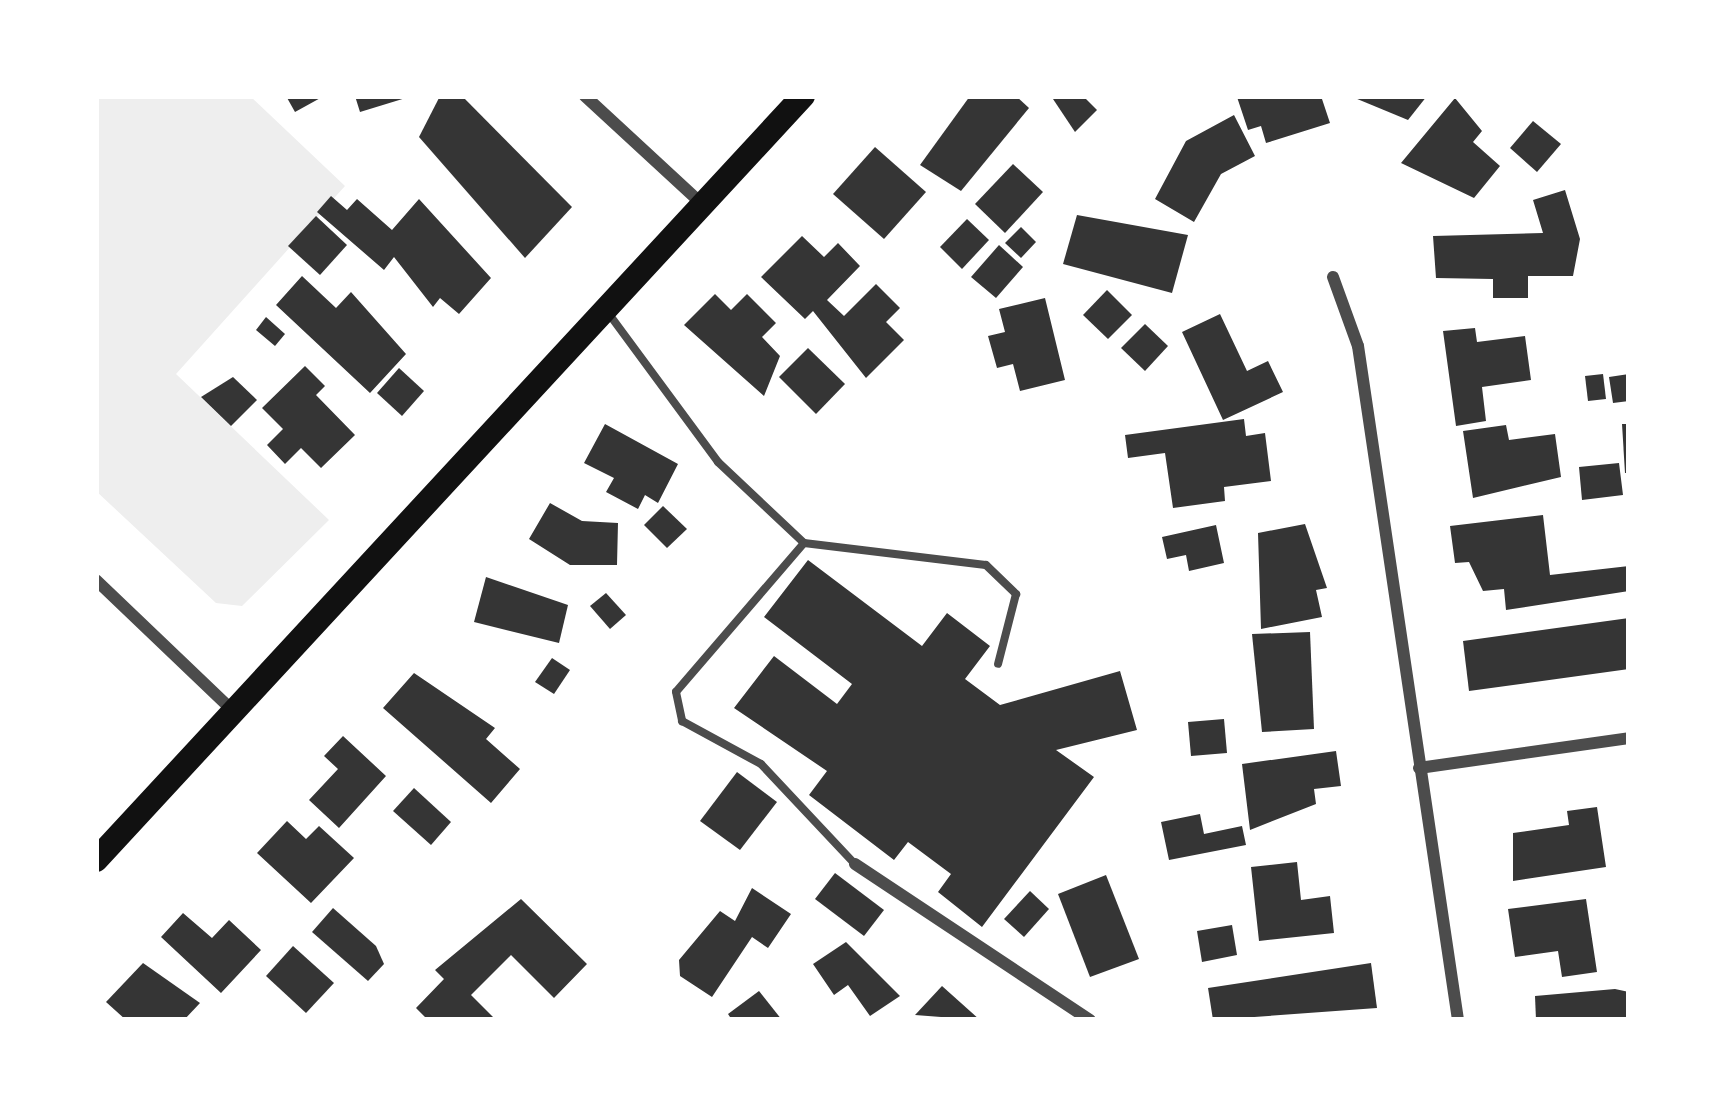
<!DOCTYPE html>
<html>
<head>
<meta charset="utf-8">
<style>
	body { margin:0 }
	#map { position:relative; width:1725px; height:1116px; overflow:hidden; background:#fff; font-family:Poppins,sans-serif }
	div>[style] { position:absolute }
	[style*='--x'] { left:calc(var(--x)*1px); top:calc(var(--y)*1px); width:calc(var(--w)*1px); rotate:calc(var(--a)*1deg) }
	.green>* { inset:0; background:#eee }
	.building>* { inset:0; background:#353535 }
	.service>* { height:8px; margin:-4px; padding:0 4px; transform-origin:4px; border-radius:4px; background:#4c4c4c }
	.minor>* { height:12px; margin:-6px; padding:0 6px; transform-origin:6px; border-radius:6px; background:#4c4c4c }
	.secondary>* { height:24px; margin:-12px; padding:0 12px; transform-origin:12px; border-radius:12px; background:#111 }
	span { translate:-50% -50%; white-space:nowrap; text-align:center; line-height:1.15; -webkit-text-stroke:12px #fff; paint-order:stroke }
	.frame { position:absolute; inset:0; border:99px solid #fff; pointer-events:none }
</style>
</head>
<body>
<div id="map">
	<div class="green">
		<div style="clip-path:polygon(96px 96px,250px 96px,345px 186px,176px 374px,329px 520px,242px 606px,216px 603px,96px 491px)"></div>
	</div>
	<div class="building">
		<div style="clip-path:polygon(286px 96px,324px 96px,295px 112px)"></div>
		<div style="clip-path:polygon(355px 96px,408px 96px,409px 97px,360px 112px)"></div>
		<div style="clip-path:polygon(440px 96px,462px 96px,572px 207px,525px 258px,419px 137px)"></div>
		<div style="clip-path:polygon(970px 96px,1016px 96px,1029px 108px,961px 191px,920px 165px)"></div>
		<div style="clip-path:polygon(1051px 96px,1083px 96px,1097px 110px,1075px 132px)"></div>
		<div style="clip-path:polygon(1221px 96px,1321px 96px,1330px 123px,1266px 143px,1261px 126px,1248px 130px,1237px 97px)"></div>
		<div style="clip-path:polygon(1350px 96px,1427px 96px,1408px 120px)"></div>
		<div style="clip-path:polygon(1455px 98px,1482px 131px,1473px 142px,1500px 166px,1474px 198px,1401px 163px)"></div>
		<div style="clip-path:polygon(1234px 115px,1255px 156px,1221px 174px,1194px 222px,1155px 199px,1186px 141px)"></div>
		<div style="clip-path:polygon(1533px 121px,1561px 144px,1537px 172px,1510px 148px)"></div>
		<div style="clip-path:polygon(875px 147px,926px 192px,884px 239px,833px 194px)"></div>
		<div style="clip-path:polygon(1013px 164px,1043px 192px,1005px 233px,975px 204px)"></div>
		<div style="clip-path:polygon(1565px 190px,1580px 239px,1573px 276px,1528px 276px,1528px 298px,1493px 298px,1493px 279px,1436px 278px,1433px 236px,1543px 233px,1533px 200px)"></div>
		<div style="clip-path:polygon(331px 196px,347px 210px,357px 199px,392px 230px,419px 199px,491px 278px,459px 314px,440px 298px,433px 307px,394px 257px,384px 270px,317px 212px)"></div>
		<div style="clip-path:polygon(1077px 215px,1188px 235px,1172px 293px,1063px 264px)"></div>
		<div style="clip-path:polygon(316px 216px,347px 245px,320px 275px,288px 246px)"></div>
		<div style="clip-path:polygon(967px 219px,989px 240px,962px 269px,940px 247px)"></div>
		<div style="clip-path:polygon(1021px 227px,1036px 242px,1021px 258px,1005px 243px)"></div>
		<div style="clip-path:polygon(802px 236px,824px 257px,838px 243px,860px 266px,827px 300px,844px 316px,876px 284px,900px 308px,886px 322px,904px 340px,866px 378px,813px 311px,805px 319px,761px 277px)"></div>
		<div style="clip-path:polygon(999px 245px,1023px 267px,996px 298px,971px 277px)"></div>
		<div style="clip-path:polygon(302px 276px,336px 308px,351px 292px,406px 354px,370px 393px,276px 305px)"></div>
		<div style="clip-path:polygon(1107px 290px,1132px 315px,1108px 339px,1083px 315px)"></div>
		<div style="clip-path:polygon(715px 294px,731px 310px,747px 294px,776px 323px,762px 337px,780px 356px,764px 396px,684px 325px)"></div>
		<div style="clip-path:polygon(1045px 298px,1065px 380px,1020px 391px,1013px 364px,997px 368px,988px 336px,1005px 332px,999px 309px)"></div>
		<div style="clip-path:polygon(1220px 314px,1247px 371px,1268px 361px,1283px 392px,1223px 420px,1182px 332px)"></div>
		<div style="clip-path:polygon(266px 317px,285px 334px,275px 346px,256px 330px)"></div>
		<div style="clip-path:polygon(1145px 324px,1168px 346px,1145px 371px,1121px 348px)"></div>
		<div style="clip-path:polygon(1475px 328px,1477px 342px,1525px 336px,1531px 380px,1482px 387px,1486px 421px,1456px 426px,1443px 331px)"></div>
		<div style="clip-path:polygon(808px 348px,845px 384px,816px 414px,779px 377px)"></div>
		<div style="clip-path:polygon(305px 366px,325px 386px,316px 395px,355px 435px,321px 468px,301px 448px,285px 464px,267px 445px,283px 429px,262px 408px)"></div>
		<div style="clip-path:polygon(399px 368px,424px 391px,402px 416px,377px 393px)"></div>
		<div style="clip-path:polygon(1603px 374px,1606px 399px,1588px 401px,1585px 376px)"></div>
		<div style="clip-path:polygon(1629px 374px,1629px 401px,1613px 403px,1609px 377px)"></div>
		<div style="clip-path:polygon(233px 377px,257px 400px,231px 426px,201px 397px)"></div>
		<div style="clip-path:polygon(1244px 419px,1246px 436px,1265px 433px,1271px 481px,1224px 487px,1225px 501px,1173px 508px,1165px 453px,1128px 458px,1125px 435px)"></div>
		<div style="clip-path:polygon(605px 424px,678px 464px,658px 503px,645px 495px,638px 509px,606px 492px,614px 478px,584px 463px)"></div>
		<div style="clip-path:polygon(1622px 424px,1629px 424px,1629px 473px,1625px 473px)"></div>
		<div style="clip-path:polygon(1506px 425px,1509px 440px,1555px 434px,1561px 477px,1473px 498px,1463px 431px)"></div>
		<div style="clip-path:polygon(1619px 463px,1623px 495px,1582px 500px,1579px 467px)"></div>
		<div style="clip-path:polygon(550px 503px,582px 521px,618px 523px,617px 565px,570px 565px,529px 539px)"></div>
		<div style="clip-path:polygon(663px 506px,687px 529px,667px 548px,644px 525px)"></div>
		<div style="clip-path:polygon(1543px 515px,1550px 575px,1629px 566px,1629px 591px,1506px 610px,1504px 589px,1483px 591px,1469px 562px,1455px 563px,1450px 526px)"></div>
		<div style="clip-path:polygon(1305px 524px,1327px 588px,1316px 590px,1322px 617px,1261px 629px,1258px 533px)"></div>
		<div style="clip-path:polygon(1216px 525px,1224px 563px,1189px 571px,1186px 555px,1167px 559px,1162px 537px)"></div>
		<div style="clip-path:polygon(808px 560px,922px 646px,947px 613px,990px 646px,965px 679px,1000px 705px,1120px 671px,1137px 730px,1056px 750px,1094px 777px,982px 927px,938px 892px,951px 874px,908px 842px,894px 860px,809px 795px,827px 771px,734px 708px,774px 656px,837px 704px,852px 684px,764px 617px)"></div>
		<div style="clip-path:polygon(486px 577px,568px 605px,559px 643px,474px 622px)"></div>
		<div style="clip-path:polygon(606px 593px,626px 615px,610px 629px,590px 606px)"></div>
		<div style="clip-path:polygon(1629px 618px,1629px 669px,1469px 691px,1463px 641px)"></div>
		<div style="clip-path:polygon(1310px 632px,1314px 729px,1262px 732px,1252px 634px)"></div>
		<div style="clip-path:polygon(552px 658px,570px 670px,554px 694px,535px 682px)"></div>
		<div style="clip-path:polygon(414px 673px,495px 728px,486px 739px,520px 769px,491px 803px,383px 708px)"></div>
		<div style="clip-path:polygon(1224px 719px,1227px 753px,1191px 756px,1188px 722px)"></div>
		<div style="clip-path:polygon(343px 736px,386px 776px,339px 828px,309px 800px,338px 769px,324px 756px)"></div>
		<div style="clip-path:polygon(1336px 751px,1341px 786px,1314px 789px,1316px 804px,1250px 830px,1242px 764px)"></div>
		<div style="clip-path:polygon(737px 772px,777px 802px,740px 850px,700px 821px)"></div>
		<div style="clip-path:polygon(414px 788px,451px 822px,431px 845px,393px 811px)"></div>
		<div style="clip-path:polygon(1597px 807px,1606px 867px,1513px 881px,1513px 833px,1569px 825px,1567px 811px)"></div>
		<div style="clip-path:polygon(1200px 814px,1204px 834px,1242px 826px,1246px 845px,1169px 860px,1161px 822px)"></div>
		<div style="clip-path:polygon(287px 821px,306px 839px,319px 826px,354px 858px,311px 903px,257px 853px)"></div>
		<div style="clip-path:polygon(1297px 862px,1301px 900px,1330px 896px,1334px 933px,1259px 941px,1251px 867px)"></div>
		<div style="clip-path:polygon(835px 873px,884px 910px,864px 936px,815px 899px)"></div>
		<div style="clip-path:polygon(1106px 875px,1139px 959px,1090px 977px,1058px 894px)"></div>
		<div style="clip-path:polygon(752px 888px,791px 914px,768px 948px,752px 937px,712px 997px,680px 976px,679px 960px,720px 911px,735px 921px)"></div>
		<div style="clip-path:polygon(1030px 891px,1049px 909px,1024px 937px,1004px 919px)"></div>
		<div style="clip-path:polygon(521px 899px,587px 964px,554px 998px,511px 955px,471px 995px,496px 1020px,428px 1020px,416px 1008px,444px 979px,435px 970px)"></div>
		<div style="clip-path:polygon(1586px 899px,1597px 972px,1562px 977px,1558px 951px,1515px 957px,1508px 909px)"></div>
		<div style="clip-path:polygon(333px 908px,376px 946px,384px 964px,368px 981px,312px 932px)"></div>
		<div style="clip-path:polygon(183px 913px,212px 938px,229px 920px,261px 950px,221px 993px,161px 937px)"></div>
		<div style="clip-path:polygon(1232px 925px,1237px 955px,1202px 962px,1197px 931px)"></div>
		<div style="clip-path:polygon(846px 942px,900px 996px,870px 1016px,848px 985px,834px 995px,813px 964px)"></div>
		<div style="clip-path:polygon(293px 946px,334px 983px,306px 1013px,266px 976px)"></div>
		<div style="clip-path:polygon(143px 963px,200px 1003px,184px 1020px,126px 1020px,106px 1002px)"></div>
		<div style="clip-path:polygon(1371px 963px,1377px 1008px,1213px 1020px,1208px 988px)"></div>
		<div style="clip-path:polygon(942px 986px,980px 1020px,915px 1015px)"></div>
		<div style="clip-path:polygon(1615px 989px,1629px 992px,1629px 1020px,1536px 1020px,1535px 996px)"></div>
		<div style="clip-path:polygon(759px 991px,782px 1020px,732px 1020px,728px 1014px)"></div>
	</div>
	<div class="service">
		<div style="--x:609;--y:314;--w:184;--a:53.6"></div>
		<div style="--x:718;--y:462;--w:118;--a:43.3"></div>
		<div style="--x:804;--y:543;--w:183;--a:6.9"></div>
		<div style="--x:986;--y:565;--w:42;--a:44"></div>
		<div style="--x:1016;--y:594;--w:72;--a:104.4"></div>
		<div style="--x:804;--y:543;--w:196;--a:130.7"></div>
		<div style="--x:676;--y:692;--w:30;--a:78"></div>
		<div style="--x:682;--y:721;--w:90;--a:28.6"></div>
		<div style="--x:761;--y:764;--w:137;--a:46.8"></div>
	</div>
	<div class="minor">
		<div style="--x:585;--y:96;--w:159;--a:42.7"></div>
		<div style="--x:1333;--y:277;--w:73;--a:70.1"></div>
		<div style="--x:1358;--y:346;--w:681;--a:81.56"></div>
		<div style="--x:96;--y:580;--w:190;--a:43.7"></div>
		<div style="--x:1419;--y:768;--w:212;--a:-8.1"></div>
		<div style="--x:855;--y:864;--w:282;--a:33.6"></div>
	</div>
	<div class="secondary">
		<div style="--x:96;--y:860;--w:1041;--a:-47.22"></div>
	</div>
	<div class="frame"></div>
</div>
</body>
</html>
